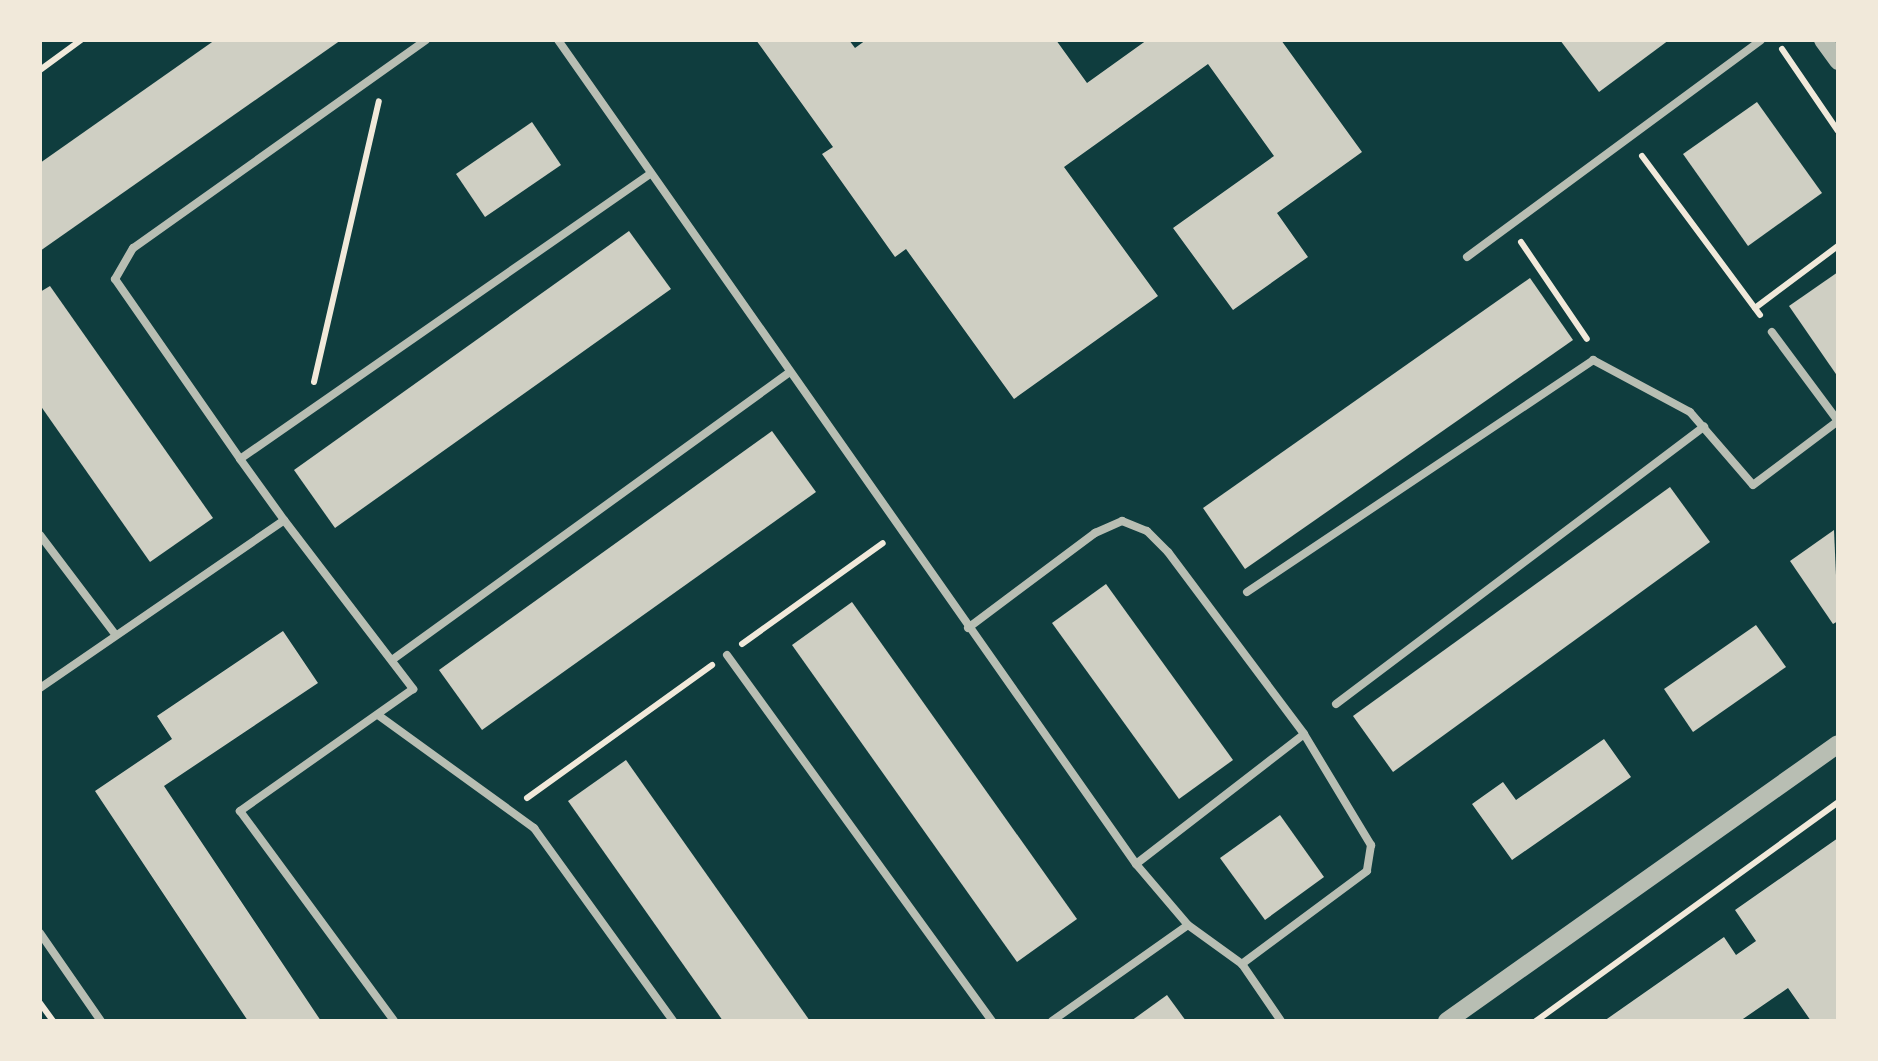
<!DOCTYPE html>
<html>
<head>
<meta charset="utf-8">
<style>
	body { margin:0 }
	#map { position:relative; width:1878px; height:1061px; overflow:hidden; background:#0f3d3e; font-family:Lora,serif }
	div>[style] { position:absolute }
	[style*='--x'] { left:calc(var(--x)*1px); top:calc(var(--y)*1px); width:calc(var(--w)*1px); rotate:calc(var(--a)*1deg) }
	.building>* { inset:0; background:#cfcfc3 }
	.path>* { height:6px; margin:-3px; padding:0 3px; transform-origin:3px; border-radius:3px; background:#f1e9da }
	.service>* { height:8px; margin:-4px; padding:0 4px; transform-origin:4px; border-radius:4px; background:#b8beb3 }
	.tertiary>* { height:18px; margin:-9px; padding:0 9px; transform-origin:9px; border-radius:9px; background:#b8beb3 }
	span { translate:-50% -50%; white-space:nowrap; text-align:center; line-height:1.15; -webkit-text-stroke:10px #f1e9da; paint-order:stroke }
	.frame { position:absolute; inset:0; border:42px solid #f1e9da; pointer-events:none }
</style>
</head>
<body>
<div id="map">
	<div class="building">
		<div style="clip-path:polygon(215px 40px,341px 40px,40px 251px,40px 163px)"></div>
		<div style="clip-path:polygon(756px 40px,849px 40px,855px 48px,866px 40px,1056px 40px,1087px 83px,1147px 40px,1281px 40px,1362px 152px,1277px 213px,1308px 257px,1233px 310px,1173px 228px,1274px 156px,1208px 64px,1064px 167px,1158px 296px,1014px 399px,906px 249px,895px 257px,822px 154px,833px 147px)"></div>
		<div style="clip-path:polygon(1560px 40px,1669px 40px,1599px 92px)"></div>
		<div style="clip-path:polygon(1757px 102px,1822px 193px,1748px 246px,1683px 154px)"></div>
		<div style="clip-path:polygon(532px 122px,561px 165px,485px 217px,456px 174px)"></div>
		<div style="clip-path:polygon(629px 231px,671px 289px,335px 528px,294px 470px)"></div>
		<div style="clip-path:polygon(1838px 272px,1838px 377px,1789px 306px)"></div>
		<div style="clip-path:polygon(1530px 278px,1573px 340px,1245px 569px,1203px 508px)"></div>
		<div style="clip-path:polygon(50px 286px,213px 518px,150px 562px,40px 405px,40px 292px)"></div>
		<div style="clip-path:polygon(772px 431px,816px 492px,482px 730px,439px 670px)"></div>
		<div style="clip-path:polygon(1670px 487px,1710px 542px,1393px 772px,1353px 716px)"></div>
		<div style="clip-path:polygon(1834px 530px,1838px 621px,1833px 624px,1790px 561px)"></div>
		<div style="clip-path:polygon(1106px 584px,1233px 760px,1179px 799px,1052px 623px)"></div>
		<div style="clip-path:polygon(852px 602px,1077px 919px,1017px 962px,792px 645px)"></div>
		<div style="clip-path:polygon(1756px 625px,1786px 667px,1693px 732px,1664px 689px)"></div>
		<div style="clip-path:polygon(283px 631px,318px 683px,164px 786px,321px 1021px,248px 1021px,95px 791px,172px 739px,157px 716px)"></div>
		<div style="clip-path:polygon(1604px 739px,1631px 777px,1512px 860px,1472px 804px,1503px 782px,1516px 800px)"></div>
		<div style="clip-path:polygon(626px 760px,810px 1021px,723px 1021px,568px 801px)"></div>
		<div style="clip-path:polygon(1280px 815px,1324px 877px,1265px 920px,1220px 858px)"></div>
		<div style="clip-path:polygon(1838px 838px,1838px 1021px,1811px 1021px,1788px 988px,1740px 1021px,1604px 1021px,1724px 937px,1736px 955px,1756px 941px,1735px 910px)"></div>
		<div style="clip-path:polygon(1167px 995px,1186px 1021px,1131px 1021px)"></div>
	</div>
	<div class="path">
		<div style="--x:1782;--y:49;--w:99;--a:55.7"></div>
		<div style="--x:40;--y:70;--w:51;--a:-36.2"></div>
		<div style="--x:1642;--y:156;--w:198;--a:53.4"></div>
		<div style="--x:1521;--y:242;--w:117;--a:55.8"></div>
		<div style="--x:1755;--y:308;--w:104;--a:-36.8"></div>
		<div style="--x:314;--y:382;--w:288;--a:-77"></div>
		<div style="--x:742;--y:644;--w:173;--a:-35.6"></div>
		<div style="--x:527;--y:798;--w:228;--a:-35.7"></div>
		<div style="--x:40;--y:1003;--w:22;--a:54"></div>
		<div style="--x:1536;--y:1021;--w:373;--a:-35.9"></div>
	</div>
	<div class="service">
		<div style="--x:426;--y:40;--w:359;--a:144.6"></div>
		<div style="--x:133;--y:248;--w:36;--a:120"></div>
		<div style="--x:115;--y:279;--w:219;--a:55.2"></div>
		<div style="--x:240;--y:459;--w:498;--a:-34.8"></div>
		<div style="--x:558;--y:40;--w:1007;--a:54.95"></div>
		<div style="--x:1136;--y:864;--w:80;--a:49.6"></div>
		<div style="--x:1188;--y:925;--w:67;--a:35.8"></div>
		<div style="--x:1242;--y:964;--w:69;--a:55.6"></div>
		<div style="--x:1467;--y:257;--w:365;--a:-36.4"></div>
		<div style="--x:284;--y:520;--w:213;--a:52.6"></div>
		<div style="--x:413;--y:689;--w:212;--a:144.8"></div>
		<div style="--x:240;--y:811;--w:260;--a:53.7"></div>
		<div style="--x:40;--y:535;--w:124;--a:52.9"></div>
		<div style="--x:1247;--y:592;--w:417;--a:-33.8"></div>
		<div style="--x:1593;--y:360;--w:110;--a:28.2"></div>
		<div style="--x:1690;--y:412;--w:96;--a:49.2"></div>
		<div style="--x:1753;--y:485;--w:106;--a:-37"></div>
		<div style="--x:1838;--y:421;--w:111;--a:-126.6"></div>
		<div style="--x:968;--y:628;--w:159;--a:-36.8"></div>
		<div style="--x:1095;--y:533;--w:30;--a:-24"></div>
		<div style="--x:1122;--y:521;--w:27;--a:22"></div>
		<div style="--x:1147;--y:531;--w:30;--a:45"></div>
		<div style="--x:1168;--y:552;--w:227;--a:53.2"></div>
		<div style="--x:1304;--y:734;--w:130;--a:58.9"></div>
		<div style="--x:1371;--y:845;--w:26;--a:99"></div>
		<div style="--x:1367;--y:871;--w:156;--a:143.4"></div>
		<div style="--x:727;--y:655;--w:452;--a:54.1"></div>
		<div style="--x:392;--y:660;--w:489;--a:-35.9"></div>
		<div style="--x:40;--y:688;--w:296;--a:-34.5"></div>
		<div style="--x:284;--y:520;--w:75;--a:-125.8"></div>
		<div style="--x:1336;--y:704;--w:461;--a:-37"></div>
		<div style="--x:378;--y:715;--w:193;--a:35.9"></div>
		<div style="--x:534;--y:828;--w:238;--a:54.2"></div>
		<div style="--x:1136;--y:864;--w:212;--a:-37.7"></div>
		<div style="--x:40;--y:933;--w:107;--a:55.3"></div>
		<div style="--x:1052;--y:1021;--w:166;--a:-35.2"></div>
	</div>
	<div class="tertiary">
		<div style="--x:1823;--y:40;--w:26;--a:54"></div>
		<div style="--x:1447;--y:1021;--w:479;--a:-35.3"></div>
	</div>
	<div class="frame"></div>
</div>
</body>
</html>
